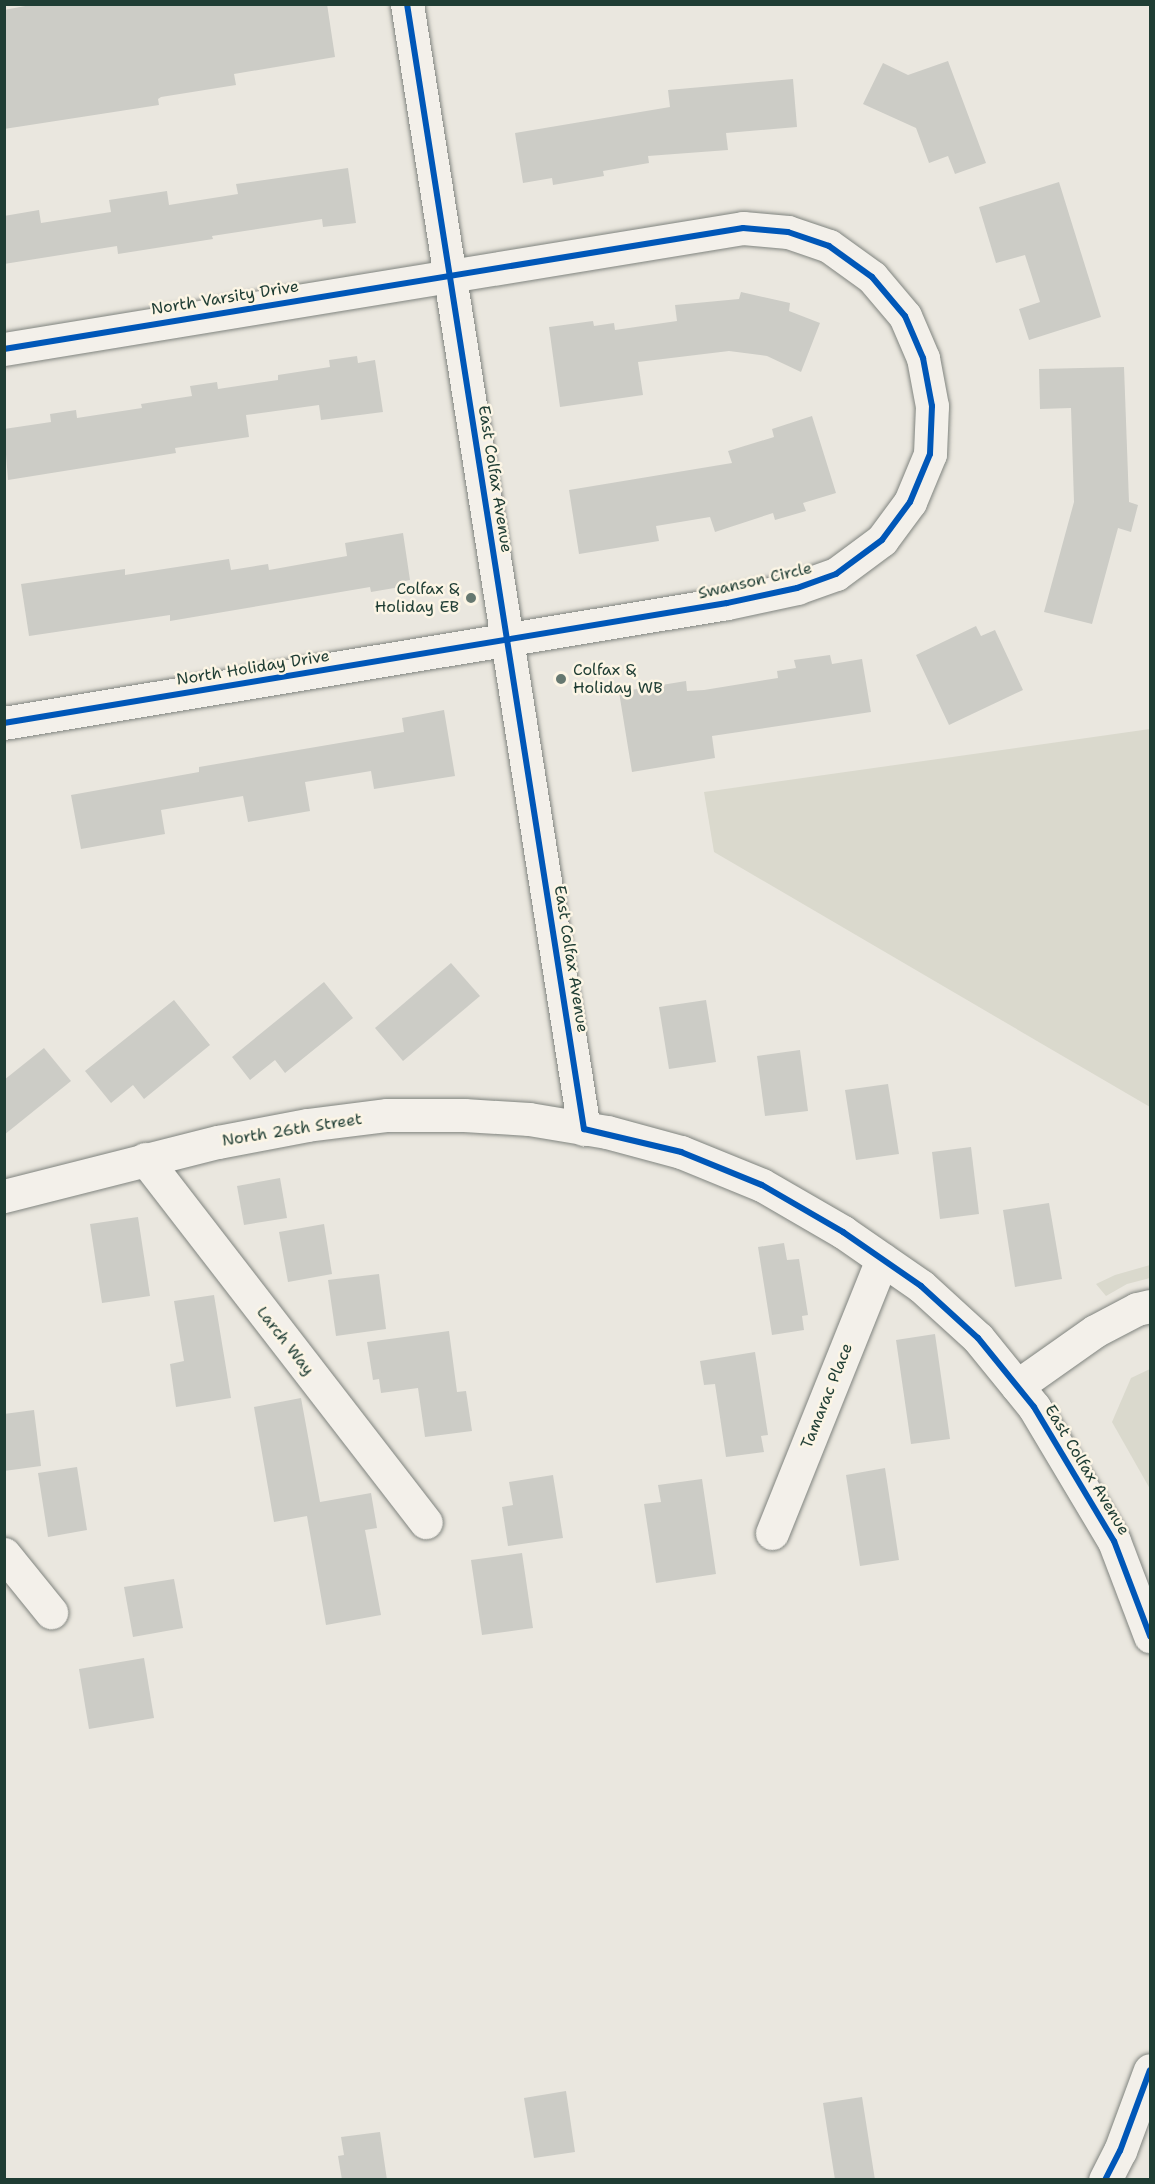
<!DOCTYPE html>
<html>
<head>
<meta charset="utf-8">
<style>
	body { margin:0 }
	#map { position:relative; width:1155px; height:2184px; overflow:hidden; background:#eae7df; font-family:"Shantell Sans",sans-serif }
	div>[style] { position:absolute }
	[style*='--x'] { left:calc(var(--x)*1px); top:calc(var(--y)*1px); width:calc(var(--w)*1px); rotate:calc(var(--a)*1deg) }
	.green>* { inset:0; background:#dad9cd }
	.building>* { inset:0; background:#ccccc6 }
	.roads { filter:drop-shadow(0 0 2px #80847f) drop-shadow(0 0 2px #80847f) }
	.minor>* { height:33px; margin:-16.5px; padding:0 16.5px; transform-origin:16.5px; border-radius:16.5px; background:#f3f0ea }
	.cycleway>* { height:6px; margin:-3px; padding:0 3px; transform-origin:3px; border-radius:3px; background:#0057b8 }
	.dots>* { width:16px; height:16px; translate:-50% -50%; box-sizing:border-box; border:3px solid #fcf5e5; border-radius:50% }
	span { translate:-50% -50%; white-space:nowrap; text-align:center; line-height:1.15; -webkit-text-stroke:5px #fcf5e5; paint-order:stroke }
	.street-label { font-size:16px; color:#1f3d34 }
	.poi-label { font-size:16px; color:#1f3d34 }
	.right { translate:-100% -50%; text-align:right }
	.left { translate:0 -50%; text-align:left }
	.frame { position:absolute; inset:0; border:6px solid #1f3d34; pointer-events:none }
</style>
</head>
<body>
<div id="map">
	<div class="green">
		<div style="clip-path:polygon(1150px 729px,1150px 1107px,714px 852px,704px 792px)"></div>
		<div style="clip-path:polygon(1150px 1265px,1150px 1278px,1127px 1284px,1106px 1296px,1096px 1284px,1115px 1275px)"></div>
		<div style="clip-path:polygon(1150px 1369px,1150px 1489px,1112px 1422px,1131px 1378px)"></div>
	</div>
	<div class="building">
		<div style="clip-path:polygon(36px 4px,327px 4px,335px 57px,234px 74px,236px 85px,161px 97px,158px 99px,159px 105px,4px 129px,4px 10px)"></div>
		<div style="clip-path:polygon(948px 61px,986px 163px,955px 174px,948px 156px,929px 163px,916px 128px,863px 104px,883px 63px,908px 75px)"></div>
		<div style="clip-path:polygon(793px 79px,797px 127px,726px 133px,728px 150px,648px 156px,649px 163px,603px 171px,604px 176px,553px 185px,552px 178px,523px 183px,515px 133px,670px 107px,668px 90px)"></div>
		<div style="clip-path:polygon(348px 168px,356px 223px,323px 227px,322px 219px,212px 236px,213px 239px,118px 254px,117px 246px,4px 264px,4px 216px,39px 210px,41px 223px,111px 212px,109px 200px,167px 191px,169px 205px,238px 194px,236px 184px)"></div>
		<div style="clip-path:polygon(1059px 182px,1101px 317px,1029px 340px,1019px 309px,1040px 302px,1025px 255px,996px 263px,979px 207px)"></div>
		<div style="clip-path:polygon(741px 292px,790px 303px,789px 311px,820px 323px,801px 372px,767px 356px,729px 351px,638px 362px,643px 395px,560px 407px,549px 327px,593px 321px,594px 326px,614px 323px,615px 330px,677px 321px,675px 305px,739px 299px)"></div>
		<div style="clip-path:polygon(357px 356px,358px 363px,375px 360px,383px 412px,321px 420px,319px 405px,246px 415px,249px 437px,175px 448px,176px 453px,8px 480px,4px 429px,51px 422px,50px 414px,76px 410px,77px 418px,142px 408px,141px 404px,192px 396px,190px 386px,217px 382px,218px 389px,278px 380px,278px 375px,330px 367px,329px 360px)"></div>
		<div style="clip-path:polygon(1124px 367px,1129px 502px,1138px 505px,1131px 532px,1118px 528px,1092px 624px,1044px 612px,1074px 502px,1071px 408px,1040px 409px,1039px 369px)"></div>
		<div style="clip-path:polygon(812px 416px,836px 493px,803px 503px,806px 511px,775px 520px,773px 513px,715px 532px,710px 517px,656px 526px,659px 541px,579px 554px,569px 490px,732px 463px,728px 451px,774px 437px,772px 429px)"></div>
		<div style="clip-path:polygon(403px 533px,410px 580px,399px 582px,400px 587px,371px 592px,370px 587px,170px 621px,170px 615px,29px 636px,21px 584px,125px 569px,125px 575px,229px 559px,231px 570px,268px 564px,269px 570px,347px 556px,345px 543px)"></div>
		<div style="clip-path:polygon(976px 626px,981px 636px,995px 630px,1023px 690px,949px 725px,916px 655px)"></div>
		<div style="clip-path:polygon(830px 655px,832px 664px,862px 659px,871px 712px,712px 736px,715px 758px,632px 772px,619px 692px,686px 681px,687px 691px,704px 690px,778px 678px,777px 671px,796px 668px,794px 660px)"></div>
		<div style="clip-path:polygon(444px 710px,455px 776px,374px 789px,371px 771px,305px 782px,310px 811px,248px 822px,243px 796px,161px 810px,165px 834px,81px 849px,71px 795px,199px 772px,199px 767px,404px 732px,402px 718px)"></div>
		<div style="clip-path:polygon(451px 963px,480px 996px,403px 1061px,375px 1028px)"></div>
		<div style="clip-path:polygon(324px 982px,353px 1018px,285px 1073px,275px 1060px,250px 1080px,232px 1057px)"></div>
		<div style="clip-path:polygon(174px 1000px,210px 1045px,144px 1099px,133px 1085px,111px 1103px,85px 1071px)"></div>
		<div style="clip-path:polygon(706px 1000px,716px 1062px,669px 1069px,659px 1007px)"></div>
		<div style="clip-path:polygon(44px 1048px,71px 1081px,4px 1135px,4px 1080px)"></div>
		<div style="clip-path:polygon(800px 1050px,808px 1111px,765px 1116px,757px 1056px)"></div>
		<div style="clip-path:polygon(888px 1084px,899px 1154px,856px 1160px,845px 1090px)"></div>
		<div style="clip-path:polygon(971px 1147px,979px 1214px,940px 1219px,932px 1152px)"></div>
		<div style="clip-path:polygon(280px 1178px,287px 1218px,244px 1225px,237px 1186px)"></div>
		<div style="clip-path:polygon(1049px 1203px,1062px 1279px,1015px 1287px,1003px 1210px)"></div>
		<div style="clip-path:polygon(138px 1217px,150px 1296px,102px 1303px,90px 1224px)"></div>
		<div style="clip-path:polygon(324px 1224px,332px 1274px,288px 1282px,279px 1232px)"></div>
		<div style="clip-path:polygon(784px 1243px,787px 1260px,799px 1259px,808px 1315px,802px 1316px,804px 1330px,772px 1335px,758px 1247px)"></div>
		<div style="clip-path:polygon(379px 1274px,386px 1329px,336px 1336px,328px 1280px)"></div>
		<div style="clip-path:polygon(214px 1295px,231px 1398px,176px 1407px,170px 1364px,184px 1361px,174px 1301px)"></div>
		<div style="clip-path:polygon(449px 1331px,457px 1392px,466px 1391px,472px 1431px,425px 1437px,418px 1388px,381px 1393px,379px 1379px,373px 1380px,367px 1342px)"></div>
		<div style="clip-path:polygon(935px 1334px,950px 1439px,911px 1444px,896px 1340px)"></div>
		<div style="clip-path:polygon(755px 1352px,768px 1435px,761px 1436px,764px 1452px,726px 1457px,715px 1384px,704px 1385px,700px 1361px)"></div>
		<div style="clip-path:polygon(301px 1398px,320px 1502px,371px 1493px,377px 1528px,365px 1530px,381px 1615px,326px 1625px,307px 1516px,274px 1522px,254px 1407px)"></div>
		<div style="clip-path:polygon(34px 1410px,41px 1466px,4px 1471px,4px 1414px)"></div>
		<div style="clip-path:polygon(77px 1467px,87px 1530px,48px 1537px,38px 1473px)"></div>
		<div style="clip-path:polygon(885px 1468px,899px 1560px,860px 1566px,846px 1475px)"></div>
		<div style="clip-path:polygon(553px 1475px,563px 1538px,508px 1546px,502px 1507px,513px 1505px,509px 1482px)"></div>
		<div style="clip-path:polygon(702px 1479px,716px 1574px,656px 1583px,644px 1504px,661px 1502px,658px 1485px)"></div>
		<div style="clip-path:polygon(522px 1553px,533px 1628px,482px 1635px,471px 1560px)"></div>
		<div style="clip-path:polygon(174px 1579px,183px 1628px,133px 1637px,124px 1587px)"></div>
		<div style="clip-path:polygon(144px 1658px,154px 1718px,89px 1729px,79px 1669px)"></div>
		<div style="clip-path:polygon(566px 2091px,575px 2152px,534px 2158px,524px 2098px)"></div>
		<div style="clip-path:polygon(862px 2097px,875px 2180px,835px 2180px,823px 2103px)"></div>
		<div style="clip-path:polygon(380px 2132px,387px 2180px,342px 2180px,338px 2156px,344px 2155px,341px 2137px)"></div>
	</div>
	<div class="roads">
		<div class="minor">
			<div style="--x:407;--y:4;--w:1139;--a:81.06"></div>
			<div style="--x:4;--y:349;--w:749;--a:-9.3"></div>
			<div style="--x:743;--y:228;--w:45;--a:5.1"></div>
			<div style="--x:788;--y:232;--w:43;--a:18.9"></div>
			<div style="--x:829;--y:246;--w:53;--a:35.8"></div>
			<div style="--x:872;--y:277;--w:51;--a:49.8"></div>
			<div style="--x:905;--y:316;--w:46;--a:66.8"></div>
			<div style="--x:923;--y:358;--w:49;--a:79.4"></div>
			<div style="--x:932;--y:406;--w:48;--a:92.4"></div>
			<div style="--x:930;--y:454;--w:52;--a:112.6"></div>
			<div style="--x:910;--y:502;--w:47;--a:126.4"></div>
			<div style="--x:882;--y:540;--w:57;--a:143.5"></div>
			<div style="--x:836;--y:574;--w:41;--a:160.3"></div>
			<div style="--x:797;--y:588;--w:72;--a:167.9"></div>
			<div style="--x:727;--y:603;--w:733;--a:170.58"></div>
			<div style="--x:145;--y:1159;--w:459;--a:52.3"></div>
			<div style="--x:4;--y:1196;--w:221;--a:-14.2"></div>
			<div style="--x:218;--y:1142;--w:91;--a:-10.8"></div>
			<div style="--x:307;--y:1125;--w:81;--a:-7.1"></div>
			<div style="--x:387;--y:1115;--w:77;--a:0"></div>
			<div style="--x:464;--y:1115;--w:65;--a:3.5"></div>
			<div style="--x:529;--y:1119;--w:79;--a:9.5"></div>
			<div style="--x:607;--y:1132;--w:77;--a:15.1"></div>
			<div style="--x:681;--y:1152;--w:87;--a:22.2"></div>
			<div style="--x:762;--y:1185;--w:94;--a:30.1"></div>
			<div style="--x:843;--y:1232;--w:95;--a:34.7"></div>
			<div style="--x:921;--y:1286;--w:77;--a:42.4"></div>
			<div style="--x:978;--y:1338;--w:89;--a:50.9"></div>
			<div style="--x:1034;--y:1407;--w:156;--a:59.2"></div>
			<div style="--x:1114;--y:1541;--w:102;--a:69.2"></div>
			<div style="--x:1017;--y:1386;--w:95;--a:-35.2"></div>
			<div style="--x:1095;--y:1331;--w:47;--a:-27.6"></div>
			<div style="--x:1137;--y:1309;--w:13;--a:-13"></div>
			<div style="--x:772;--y:1533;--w:295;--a:-68.1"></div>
			<div style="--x:4;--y:1554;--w:75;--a:51"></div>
			<div style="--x:1105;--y:2180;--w:33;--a:-63"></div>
			<div style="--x:1120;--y:2151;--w:86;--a:-69.7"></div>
		</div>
	</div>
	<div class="cycleway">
		<div style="--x:407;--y:4;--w:1139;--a:81.06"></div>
		<div style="--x:584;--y:1129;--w:100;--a:13.3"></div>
		<div style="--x:681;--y:1152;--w:87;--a:22.2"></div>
		<div style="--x:762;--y:1185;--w:94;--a:30.1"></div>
		<div style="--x:843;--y:1232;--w:95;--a:34.7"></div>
		<div style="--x:921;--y:1286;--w:77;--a:42.4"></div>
		<div style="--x:978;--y:1338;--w:89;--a:50.9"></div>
		<div style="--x:1034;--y:1407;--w:156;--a:59.2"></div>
		<div style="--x:1114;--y:1541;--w:102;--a:69.2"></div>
		<div style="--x:4;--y:349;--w:749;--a:-9.3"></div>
		<div style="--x:743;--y:228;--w:45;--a:5.1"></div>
		<div style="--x:788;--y:232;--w:43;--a:18.9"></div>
		<div style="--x:829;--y:246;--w:53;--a:35.8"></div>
		<div style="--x:872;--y:277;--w:51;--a:49.8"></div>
		<div style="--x:905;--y:316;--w:46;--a:66.8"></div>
		<div style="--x:923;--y:358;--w:49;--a:79.4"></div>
		<div style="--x:932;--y:406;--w:48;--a:92.4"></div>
		<div style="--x:930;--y:454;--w:52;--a:112.6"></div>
		<div style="--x:910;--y:502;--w:47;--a:126.4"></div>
		<div style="--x:882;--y:540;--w:57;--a:143.5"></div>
		<div style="--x:836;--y:574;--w:41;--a:160.3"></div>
		<div style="--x:797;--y:588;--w:72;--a:167.9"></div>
		<div style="--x:727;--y:603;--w:733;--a:170.58"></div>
		<div style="--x:1105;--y:2180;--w:33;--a:-63"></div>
		<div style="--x:1120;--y:2151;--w:86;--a:-69.7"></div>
	</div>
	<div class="dots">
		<div style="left:471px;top:598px;background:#667870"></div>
		<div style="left:561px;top:679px;background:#667870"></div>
	</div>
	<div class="street-label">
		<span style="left:225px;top:298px;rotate:-9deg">North Varsity Drive</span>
		<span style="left:495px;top:479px;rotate:81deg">East Colfax Avenue</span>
		<span style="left:755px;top:581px;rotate:-13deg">Swanson Circle</span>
		<span style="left:253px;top:668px;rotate:-9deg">North Holiday Drive</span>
		<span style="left:571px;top:959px;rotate:81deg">East Colfax Avenue</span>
		<span style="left:292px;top:1130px;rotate:-9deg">North 26th Street</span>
		<span style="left:285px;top:1341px;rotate:52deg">Larch Way</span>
		<span style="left:827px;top:1396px;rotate:-68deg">Tamarac Place</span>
		<span style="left:1087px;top:1470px;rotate:59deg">East Colfax Avenue</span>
	</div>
	<div class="poi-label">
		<span class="right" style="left:459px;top:598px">Colfax &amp;<br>Holiday EB</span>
		<span class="left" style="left:573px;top:679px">Colfax &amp;<br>Holiday WB</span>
	</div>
	<div class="frame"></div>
</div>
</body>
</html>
